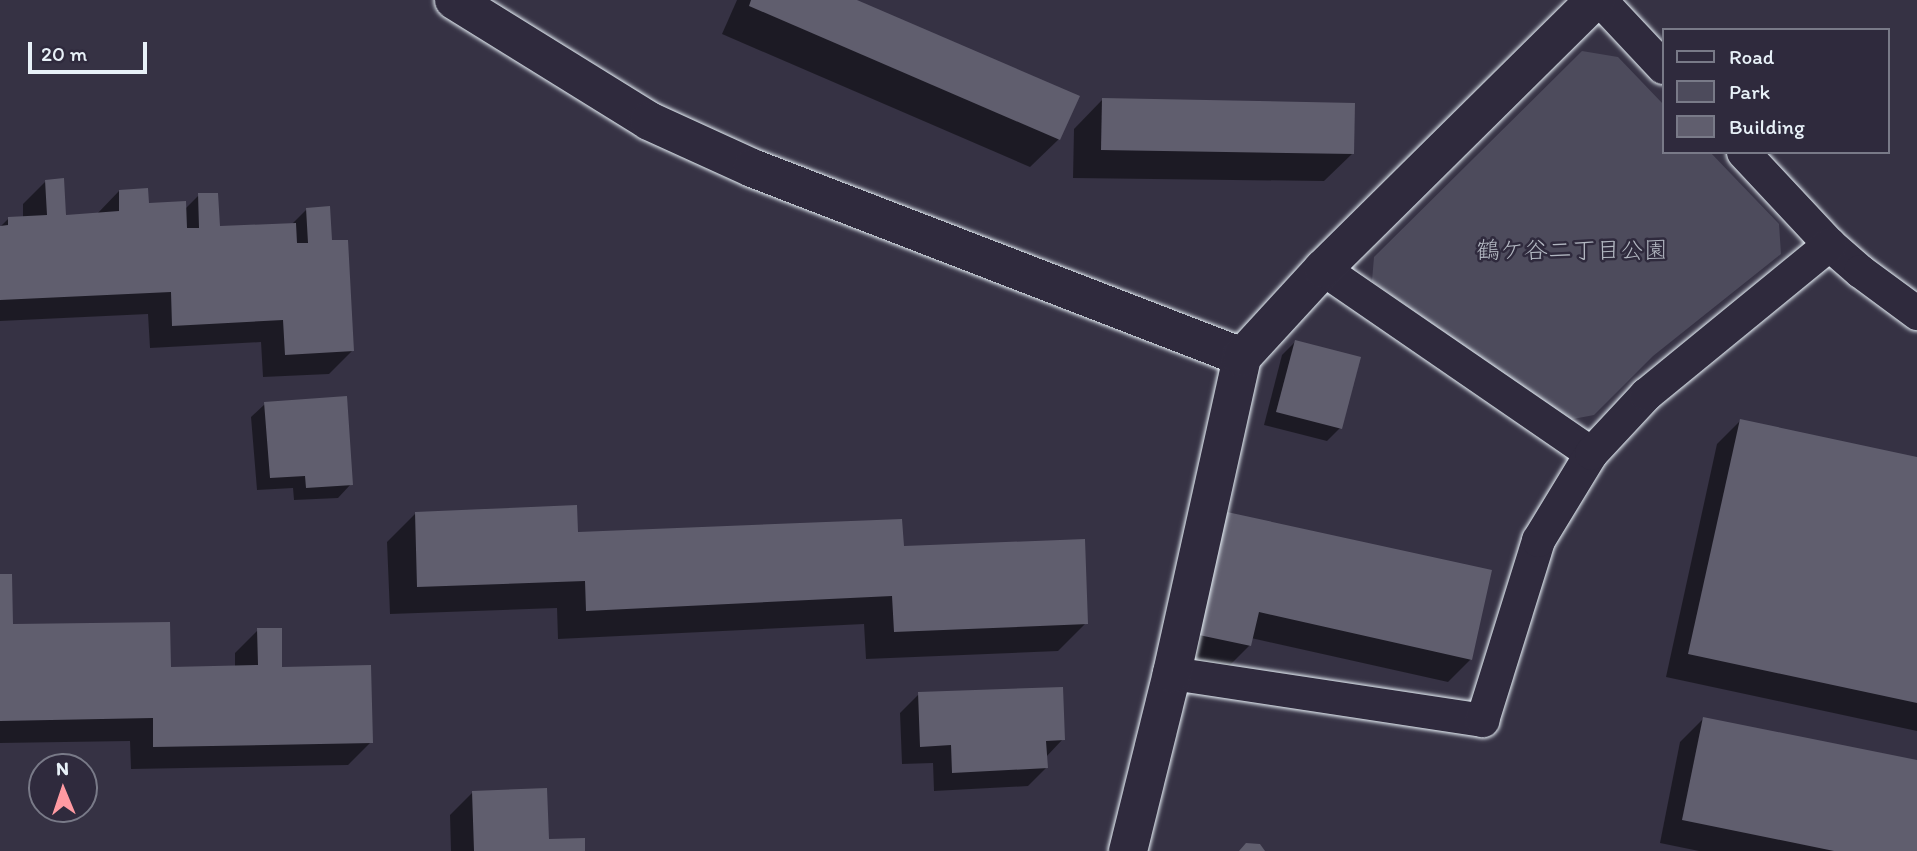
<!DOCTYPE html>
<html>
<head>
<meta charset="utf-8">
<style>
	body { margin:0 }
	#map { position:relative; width:1917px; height:851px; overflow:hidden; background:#363244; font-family:Itim,"Klee One",sans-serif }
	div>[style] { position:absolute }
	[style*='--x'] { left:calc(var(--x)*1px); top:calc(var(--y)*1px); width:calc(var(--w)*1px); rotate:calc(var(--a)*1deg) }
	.green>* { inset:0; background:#4d4b5c }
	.shadow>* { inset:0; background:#0007 }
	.building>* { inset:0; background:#605e6e }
	.roads { filter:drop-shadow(0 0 2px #e8f1f8) drop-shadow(0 0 2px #e8f1f8) }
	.minor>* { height:33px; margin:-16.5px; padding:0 16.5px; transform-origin:16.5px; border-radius:16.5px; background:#2f2a3d }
	.tertiary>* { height:38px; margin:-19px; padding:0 19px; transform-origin:19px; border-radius:19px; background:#2f2a3d }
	span { translate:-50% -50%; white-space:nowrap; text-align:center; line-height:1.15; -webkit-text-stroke:5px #2f2a3d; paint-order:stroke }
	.park-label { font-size:24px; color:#b2b7c1 }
	.legend { position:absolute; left:1662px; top:28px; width:228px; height:126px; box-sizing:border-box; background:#2f2a3d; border:2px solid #797a88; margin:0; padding:9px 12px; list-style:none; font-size:21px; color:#e8f1f8 }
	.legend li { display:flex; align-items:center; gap:14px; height:35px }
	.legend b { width:35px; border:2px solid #797a88 }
	.north { position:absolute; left:28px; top:753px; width:70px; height:70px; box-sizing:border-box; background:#2f2a3d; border:2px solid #797a88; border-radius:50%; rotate:358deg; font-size:19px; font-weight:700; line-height:28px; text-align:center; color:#e8f1f8 }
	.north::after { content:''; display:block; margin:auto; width:24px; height:32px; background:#ff9aa2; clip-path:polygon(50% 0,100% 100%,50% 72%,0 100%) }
	.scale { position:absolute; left:28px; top:42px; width:119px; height:32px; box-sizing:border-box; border:4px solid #e8f1f8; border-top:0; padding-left:9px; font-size:21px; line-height:24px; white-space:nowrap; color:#e8f1f8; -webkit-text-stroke:5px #2f2a3d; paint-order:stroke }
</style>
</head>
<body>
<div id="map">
	<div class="green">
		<div style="clip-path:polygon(1582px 51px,1618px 57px,1663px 104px,1663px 152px,1710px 152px,1779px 224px,1781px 254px,1653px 356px,1594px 415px,1568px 420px,1372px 281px,1374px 257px)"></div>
	</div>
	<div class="shadow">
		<div style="clip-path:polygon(737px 0,853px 0,1059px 139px,1030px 167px,722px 34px)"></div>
		<div style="clip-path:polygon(1102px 100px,1353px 153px,1324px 181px,1073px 178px,1074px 129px)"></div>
		<div style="clip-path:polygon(46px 181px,64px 216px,96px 215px,119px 191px,148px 205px,185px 209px,199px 195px,218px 228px,291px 225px,307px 209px,331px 242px,352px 351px,329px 374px,263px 377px,261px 342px,150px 348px,148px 314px,0 321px,0 227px,9px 218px,23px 218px,23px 204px)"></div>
		<div style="clip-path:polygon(1295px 342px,1340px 428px,1327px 441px,1264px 425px,1282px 355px)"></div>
		<div style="clip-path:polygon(265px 404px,351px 484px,338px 498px,294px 500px,293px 488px,257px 490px,251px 417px)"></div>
		<div style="clip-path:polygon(1740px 421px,1917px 459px,1917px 731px,1666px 677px,1717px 444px)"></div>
		<div style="clip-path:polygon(415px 514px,576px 533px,1086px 623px,1058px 651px,866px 659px,864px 624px,558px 639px,557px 608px,390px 614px,387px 542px)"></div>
		<div style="clip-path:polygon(1204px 536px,1471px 659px,1448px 682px,1251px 638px,1250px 645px,1227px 668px,1177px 658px)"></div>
		<div style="clip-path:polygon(0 576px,11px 626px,169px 669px,235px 667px,235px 653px,258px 630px,281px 669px,371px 742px,348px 765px,131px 769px,130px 741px,0 743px)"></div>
		<div style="clip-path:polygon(919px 694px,1063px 739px,1046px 757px,1047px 767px,1028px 786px,934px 791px,933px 763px,902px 764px,900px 713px)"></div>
		<div style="clip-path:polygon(1703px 719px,1917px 762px,1917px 851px,1699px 851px,1660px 843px,1680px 742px)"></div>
		<div style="clip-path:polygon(473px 792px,547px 841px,583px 851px,451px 851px,450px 815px)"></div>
	</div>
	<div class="building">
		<div style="clip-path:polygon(751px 0,857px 0,1080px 96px,1060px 140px,749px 6px)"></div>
		<div style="clip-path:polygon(1102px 98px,1355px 103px,1354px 154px,1101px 150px)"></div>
		<div style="clip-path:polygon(64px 178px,66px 215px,119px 211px,119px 190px,148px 188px,149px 203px,186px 201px,187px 228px,199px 228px,198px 193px,218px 193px,220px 226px,296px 223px,297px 243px,308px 243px,306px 208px,330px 206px,332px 240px,348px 240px,354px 351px,285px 355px,283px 320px,172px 326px,171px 292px,0 300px,0 226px,8px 225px,8px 217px,47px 215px,45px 180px)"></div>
		<div style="clip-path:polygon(1295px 340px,1361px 357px,1342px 429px,1276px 412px)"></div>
		<div style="clip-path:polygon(347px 396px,353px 485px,306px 488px,305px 476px,270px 478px,264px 402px)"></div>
		<div style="clip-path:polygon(1740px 419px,1917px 457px,1917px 703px,1688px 654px)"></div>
		<div style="clip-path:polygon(577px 505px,578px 532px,902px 519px,904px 546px,1085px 539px,1088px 624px,894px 632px,892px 596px,586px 611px,585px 581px,417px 587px,415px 512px)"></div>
		<div style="clip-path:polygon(1227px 512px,1492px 570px,1472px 660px,1259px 612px,1251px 646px,1199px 635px)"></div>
		<div style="clip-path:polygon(0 574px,12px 574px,13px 624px,170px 622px,171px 667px,258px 665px,257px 628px,282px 628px,282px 667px,371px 665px,373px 743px,153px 747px,153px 718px,0 721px)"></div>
		<div style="clip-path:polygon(1063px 687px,1065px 740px,1046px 741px,1048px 768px,952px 773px,951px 745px,920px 747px,918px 692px)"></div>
		<div style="clip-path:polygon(1703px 717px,1917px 760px,1917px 851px,1834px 851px,1682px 820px)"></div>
		<div style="clip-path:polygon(547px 788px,549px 839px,585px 838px,585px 851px,474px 851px,472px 791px)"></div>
		<div style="clip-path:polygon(1246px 843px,1260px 844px,1265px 851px,1239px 851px)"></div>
	</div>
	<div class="roads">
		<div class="minor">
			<div style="--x:1600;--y:0;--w:92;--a:46.8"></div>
			<div style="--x:1743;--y:152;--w:126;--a:46.9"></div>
			<div style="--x:1829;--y:244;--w:41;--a:41.1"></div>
			<div style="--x:1860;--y:271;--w:71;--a:36.4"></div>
			<div style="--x:1323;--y:269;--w:325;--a:34.5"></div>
			<div style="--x:1172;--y:673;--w:314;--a:8.6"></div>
			<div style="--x:1482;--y:720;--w:189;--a:-72.7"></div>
			<div style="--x:1538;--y:540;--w:102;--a:-58.7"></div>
			<div style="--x:1591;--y:453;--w:81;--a:-47"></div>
			<div style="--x:1646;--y:394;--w:237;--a:-39.3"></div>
		</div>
		<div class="tertiary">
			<div style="--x:454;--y:0;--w:229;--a:31.8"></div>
			<div style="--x:649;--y:121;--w:113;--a:24.5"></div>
			<div style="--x:752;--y:168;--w:525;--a:21.09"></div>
			<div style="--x:1128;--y:851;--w:183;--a:-76.1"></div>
			<div style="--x:1172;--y:673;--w:324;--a:-77.5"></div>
			<div style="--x:1242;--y:357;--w:120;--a:-47.4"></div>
			<div style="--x:1323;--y:269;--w:383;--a:-44.7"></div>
		</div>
	</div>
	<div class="park-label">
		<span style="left:1572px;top:250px">鶴ケ谷二丁目公園</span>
	</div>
	<ul class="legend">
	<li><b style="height:9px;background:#2f2a3d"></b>Road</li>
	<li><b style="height:19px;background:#4d4b5c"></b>Park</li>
	<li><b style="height:19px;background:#605e6e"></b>Building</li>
	</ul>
	<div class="north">N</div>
	<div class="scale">20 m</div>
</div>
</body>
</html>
